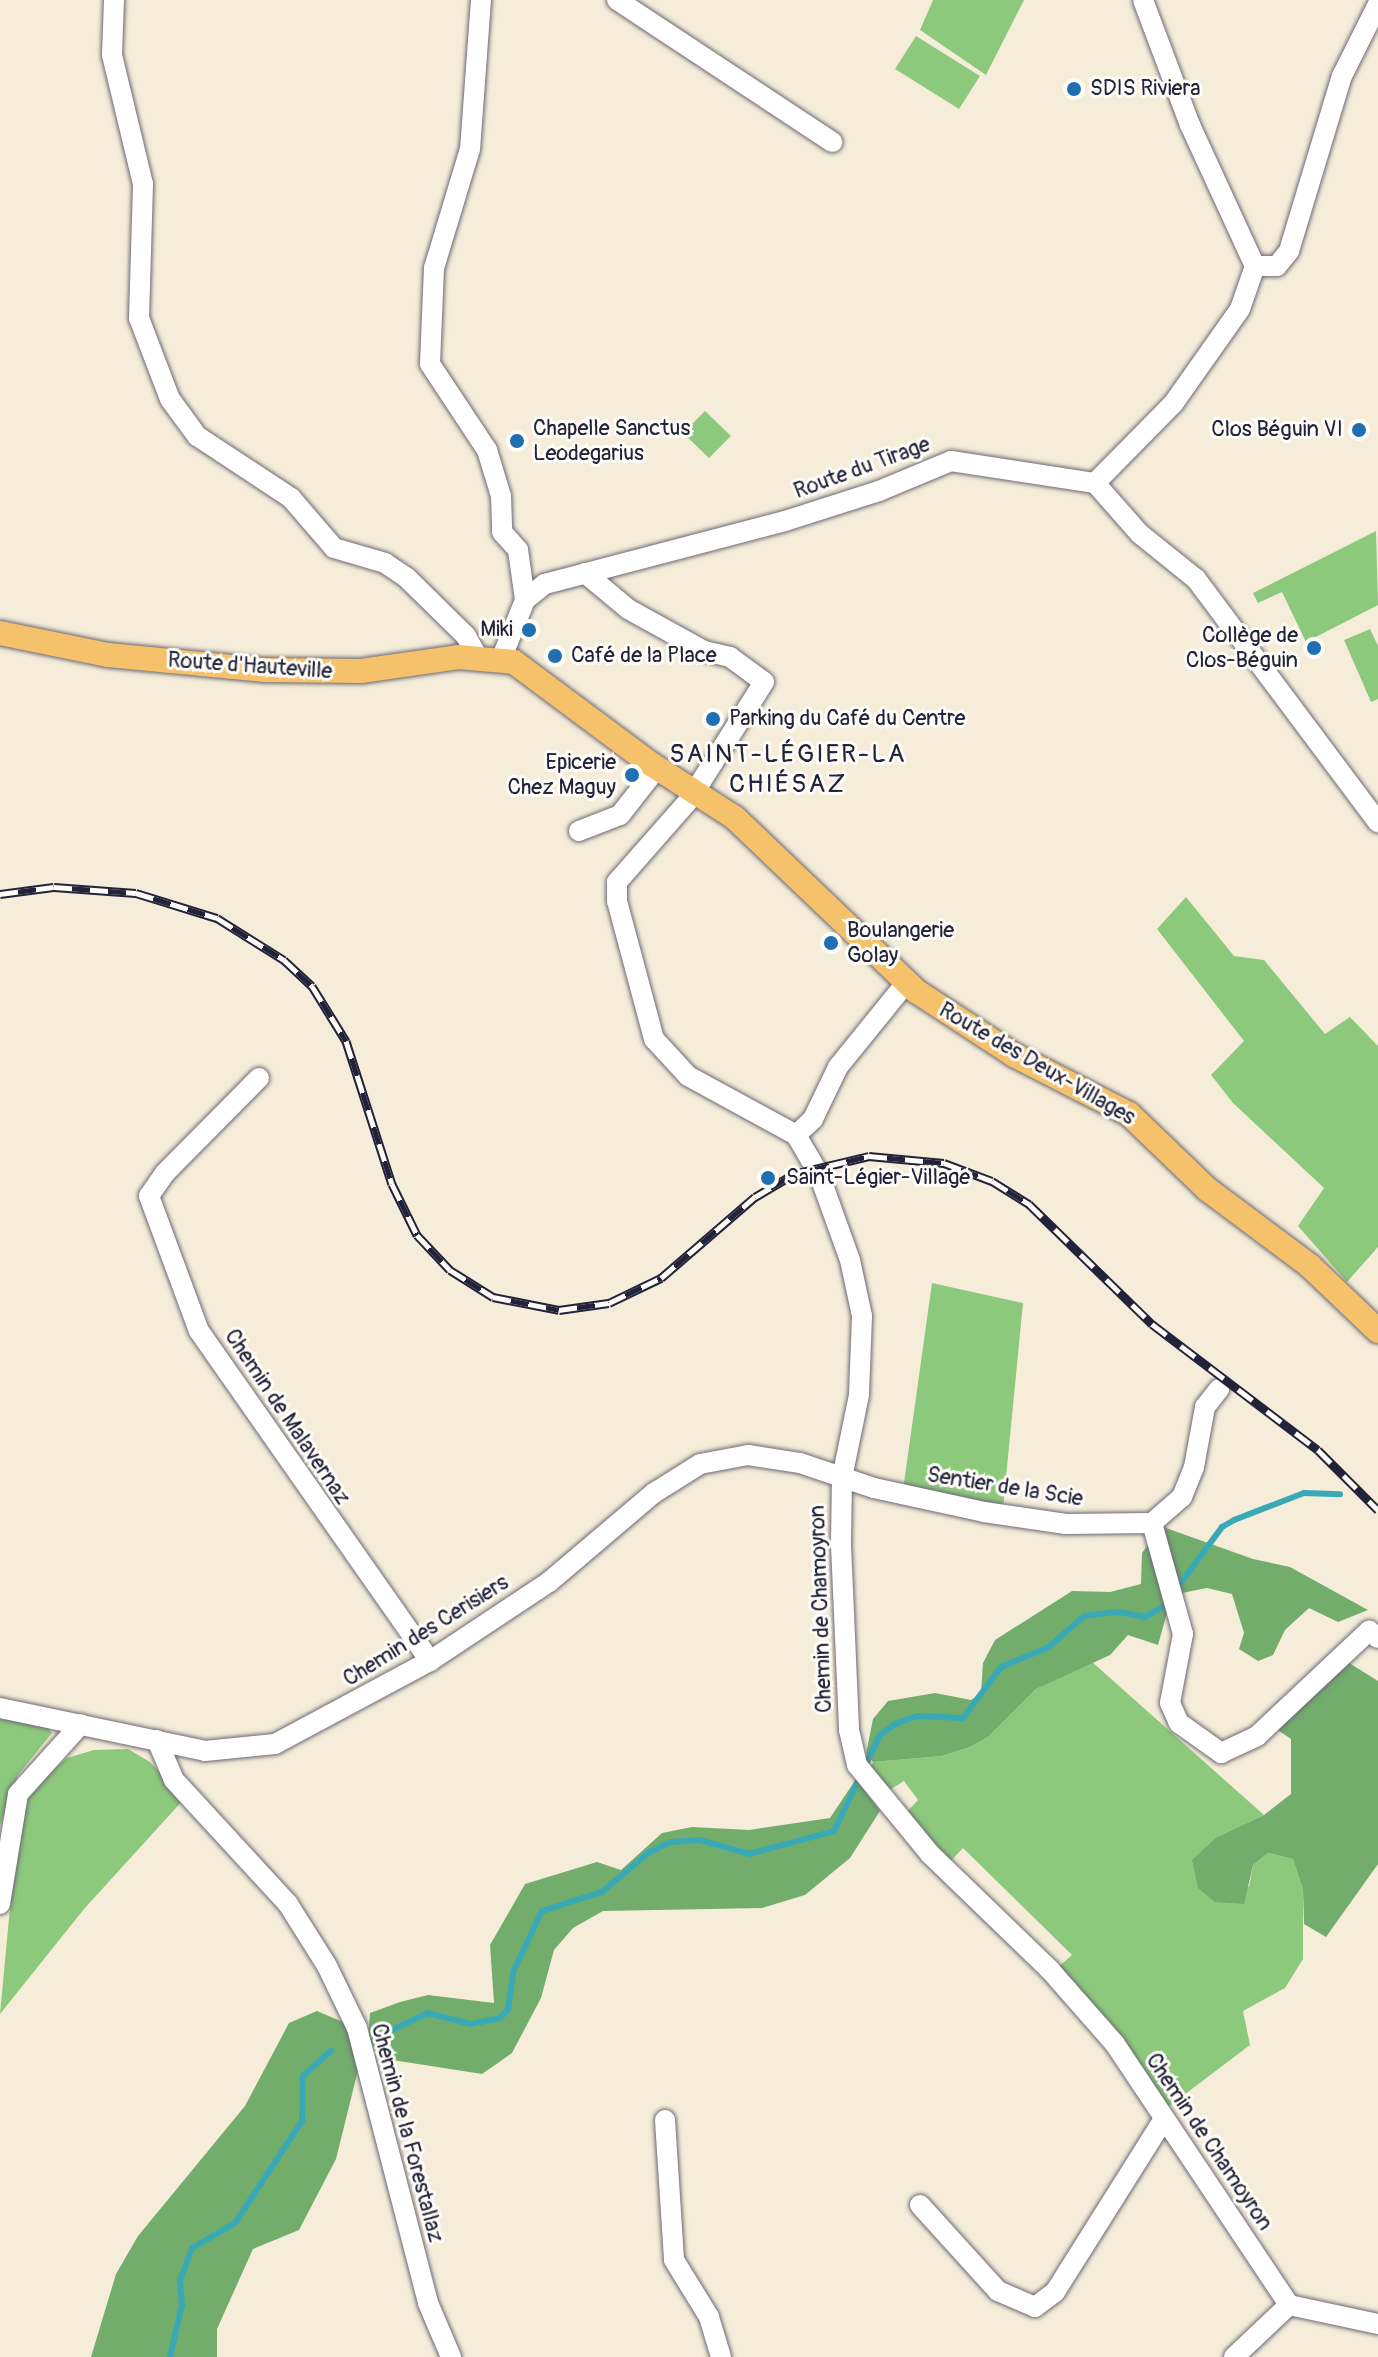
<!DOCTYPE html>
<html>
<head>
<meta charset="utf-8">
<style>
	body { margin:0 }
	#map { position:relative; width:1378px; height:2357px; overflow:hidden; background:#f5edda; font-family:Pangolin,sans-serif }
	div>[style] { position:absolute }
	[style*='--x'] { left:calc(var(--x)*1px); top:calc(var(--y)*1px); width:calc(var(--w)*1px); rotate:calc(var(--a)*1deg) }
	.green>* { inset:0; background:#8dc97d }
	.forest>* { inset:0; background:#72ad6c }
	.stream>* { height:6px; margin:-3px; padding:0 3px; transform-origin:3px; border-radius:3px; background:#39aab5 }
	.roads { filter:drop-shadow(0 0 2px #6c6973) drop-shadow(0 0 2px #6c6973) }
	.minor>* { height:20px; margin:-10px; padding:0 10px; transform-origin:10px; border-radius:10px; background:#fff }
	.major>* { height:24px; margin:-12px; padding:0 12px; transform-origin:12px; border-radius:12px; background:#f5c16b }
	.rail>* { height:9px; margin-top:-4.5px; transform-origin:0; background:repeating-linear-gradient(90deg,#fdfcf7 0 18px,#22223b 0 36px); box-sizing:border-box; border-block:2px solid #22223b }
	.dots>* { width:22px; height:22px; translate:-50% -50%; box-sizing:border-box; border:4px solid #fdfcf7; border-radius:50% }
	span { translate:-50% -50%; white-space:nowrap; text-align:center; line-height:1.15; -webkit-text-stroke:6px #fdfcf7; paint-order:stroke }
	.poi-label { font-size:22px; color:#22223b }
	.left { translate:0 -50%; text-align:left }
	.right { translate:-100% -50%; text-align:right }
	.street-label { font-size:22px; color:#22223b }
	.quarter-label { font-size:26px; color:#22223b; letter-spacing:2px }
</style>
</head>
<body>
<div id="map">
	<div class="green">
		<div style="clip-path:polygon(933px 0,1024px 0,986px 75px,920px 30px)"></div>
		<div style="clip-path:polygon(916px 36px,980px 76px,959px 109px,895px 69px)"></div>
		<div style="clip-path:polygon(705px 411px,731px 436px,709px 458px,683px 433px)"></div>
		<div style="clip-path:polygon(1376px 531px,1378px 605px,1306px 642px,1282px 592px,1258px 603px,1253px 593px)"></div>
		<div style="clip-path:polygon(1370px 629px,1378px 646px,1378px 699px,1371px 702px,1344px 640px)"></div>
		<div style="clip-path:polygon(1186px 897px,1234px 956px,1264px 960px,1325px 1034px,1350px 1017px,1378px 1046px,1378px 1247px,1347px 1282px,1298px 1226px,1324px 1188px,1233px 1103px,1211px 1075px,1244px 1041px,1157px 929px)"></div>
		<div style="clip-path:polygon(932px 1283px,1023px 1303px,1003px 1508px,903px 1490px)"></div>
		<div style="clip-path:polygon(1091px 1661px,1264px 1815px,1217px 1837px,1249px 1887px,1253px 1865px,1268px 1853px,1293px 1859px,1303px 1890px,1303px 1959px,1285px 1988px,1243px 2011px,1250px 2045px,1168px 2107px,1056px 1969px,1072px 1955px,963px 1848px,948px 1864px,928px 1844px,923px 1828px,905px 1814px,918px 1800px,904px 1781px,888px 1791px,868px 1772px,873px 1762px,942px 1756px,970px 1747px,988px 1737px,1036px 1689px)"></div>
		<div style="clip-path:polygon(0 1716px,47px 1727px,52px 1733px,18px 1775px,0 1826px)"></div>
		<div style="clip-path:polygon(128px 1749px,150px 1762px,185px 1798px,84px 1909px,0 2014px,19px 1812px,34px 1788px,67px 1758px,94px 1750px)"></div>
	</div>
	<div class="forest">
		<div style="clip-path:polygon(1152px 1523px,1253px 1559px,1290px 1567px,1368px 1610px,1338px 1622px,1309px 1608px,1285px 1630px,1273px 1655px,1258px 1661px,1239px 1649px,1244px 1633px,1232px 1594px,1207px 1588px,1172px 1595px,1158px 1645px,1128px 1635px,1110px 1655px,1036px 1689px,988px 1737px,970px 1747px,942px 1756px,873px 1762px,866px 1754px,873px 1719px,888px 1701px,935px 1693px,971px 1700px,981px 1693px,983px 1663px,995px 1640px,1072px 1591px,1110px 1592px,1141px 1584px,1142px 1553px,1153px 1538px)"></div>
		<div style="clip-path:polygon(1338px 1656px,1378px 1681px,1378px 1864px,1326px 1937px,1304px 1924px,1303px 1890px,1293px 1859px,1268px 1853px,1253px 1865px,1244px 1904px,1215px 1902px,1198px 1888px,1192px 1860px,1217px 1837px,1264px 1815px,1291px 1794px,1291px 1739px,1269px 1724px)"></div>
		<div style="clip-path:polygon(856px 1779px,880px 1811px,850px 1858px,805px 1895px,762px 1908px,603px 1911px,573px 1928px,554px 1950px,541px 1998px,512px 2053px,482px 2074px,386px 2059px,368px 2041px,370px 2013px,400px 2002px,428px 1995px,494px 2003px,490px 1945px,525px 1884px,597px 1862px,621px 1870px,662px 1833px,692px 1827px,749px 1830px,830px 1818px)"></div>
		<div style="clip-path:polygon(317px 2011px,357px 2028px,359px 2066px,336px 2159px,299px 2230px,253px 2249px,217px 2329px,217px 2357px,91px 2357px,116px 2274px,138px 2236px,245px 2106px,289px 2023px)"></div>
	</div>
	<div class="stream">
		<div style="--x:1180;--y:1584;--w:71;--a:-53.6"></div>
		<div style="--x:1222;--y:1527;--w:14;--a:-30"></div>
		<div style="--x:1234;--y:1520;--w:75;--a:-21.1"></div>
		<div style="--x:1304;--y:1493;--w:36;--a:2"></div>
		<div style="--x:381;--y:2035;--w:52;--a:-25.1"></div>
		<div style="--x:428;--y:2013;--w:43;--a:14.7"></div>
		<div style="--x:470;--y:2024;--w:31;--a:-11"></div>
		<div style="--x:500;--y:2018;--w:12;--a:-48"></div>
		<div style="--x:508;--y:2009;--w:37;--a:-82"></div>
		<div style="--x:513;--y:1972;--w:68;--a:-64.6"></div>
		<div style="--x:542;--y:1911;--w:63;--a:-17.6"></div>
		<div style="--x:602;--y:1892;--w:60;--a:-40.3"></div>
		<div style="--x:648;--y:1853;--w:25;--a:-26"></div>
		<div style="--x:671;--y:1842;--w:29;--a:-4"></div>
		<div style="--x:700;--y:1840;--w:51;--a:15.9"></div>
		<div style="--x:749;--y:1854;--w:88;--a:-15.1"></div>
		<div style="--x:834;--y:1831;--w:106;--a:-64.4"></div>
		<div style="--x:880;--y:1735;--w:19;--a:-36"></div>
		<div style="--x:895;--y:1724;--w:23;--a:-20"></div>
		<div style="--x:917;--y:1716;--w:46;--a:2.5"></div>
		<div style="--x:963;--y:1718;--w:64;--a:-53.3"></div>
		<div style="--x:1001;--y:1667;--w:52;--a:-22.6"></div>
		<div style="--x:1049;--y:1647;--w:47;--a:-41.5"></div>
		<div style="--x:1084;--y:1616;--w:34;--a:-7"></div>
		<div style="--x:1118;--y:1612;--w:27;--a:10"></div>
		<div style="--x:1145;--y:1617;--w:22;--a:-30"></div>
		<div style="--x:170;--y:2357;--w:53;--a:-77"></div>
		<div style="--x:182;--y:2305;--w:25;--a:-95"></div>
		<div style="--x:180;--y:2280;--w:34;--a:-69"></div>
		<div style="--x:192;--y:2248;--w:50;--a:-30.2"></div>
		<div style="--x:235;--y:2223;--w:122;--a:-56.7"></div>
		<div style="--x:302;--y:2121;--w:45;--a:-88.7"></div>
		<div style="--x:303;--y:2076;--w:38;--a:-42"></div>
	</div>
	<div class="roads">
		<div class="minor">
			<div style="--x:114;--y:0;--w:55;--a:92.1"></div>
			<div style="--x:112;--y:55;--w:133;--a:76.5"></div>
			<div style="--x:143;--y:184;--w:134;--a:91.7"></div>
			<div style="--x:139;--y:318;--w:87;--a:69.1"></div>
			<div style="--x:170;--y:399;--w:46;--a:53.9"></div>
			<div style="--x:197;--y:436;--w:113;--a:33.4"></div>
			<div style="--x:291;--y:498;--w:66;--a:49.3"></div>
			<div style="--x:334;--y:548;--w:53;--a:16.4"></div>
			<div style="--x:385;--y:563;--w:25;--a:34"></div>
			<div style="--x:406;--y:577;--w:84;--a:44.5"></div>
			<div style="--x:466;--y:636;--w:23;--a:61"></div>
			<div style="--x:481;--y:0;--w:149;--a:94.2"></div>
			<div style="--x:470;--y:149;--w:124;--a:106.8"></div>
			<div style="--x:434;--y:268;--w:96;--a:92.4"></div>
			<div style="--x:430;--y:364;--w:103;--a:56.5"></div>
			<div style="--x:487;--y:450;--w:48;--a:73.1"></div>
			<div style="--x:501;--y:496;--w:36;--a:88"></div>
			<div style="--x:502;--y:532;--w:24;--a:48"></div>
			<div style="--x:518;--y:550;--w:50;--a:82"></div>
			<div style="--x:617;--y:0;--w:258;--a:33.4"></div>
			<div style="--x:1143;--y:0;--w:134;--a:69.4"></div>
			<div style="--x:1190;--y:125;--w:155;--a:65.3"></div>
			<div style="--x:1095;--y:483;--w:68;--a:48.6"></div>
			<div style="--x:1140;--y:534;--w:72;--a:38.8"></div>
			<div style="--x:1196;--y:579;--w:304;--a:53.2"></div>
			<div style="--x:585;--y:573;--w:56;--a:39.9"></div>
			<div style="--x:628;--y:609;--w:87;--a:28.9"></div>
			<div style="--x:704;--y:651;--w:27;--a:13"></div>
			<div style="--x:730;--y:657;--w:42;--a:36.3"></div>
			<div style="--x:764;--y:682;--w:138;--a:122.3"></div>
			<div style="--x:690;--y:799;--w:111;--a:131.3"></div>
			<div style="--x:617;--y:882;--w:19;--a:90"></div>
			<div style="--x:617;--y:901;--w:143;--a:75"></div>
			<div style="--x:654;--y:1039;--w:50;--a:47.4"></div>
			<div style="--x:688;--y:1076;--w:123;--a:28.6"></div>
			<div style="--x:796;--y:1135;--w:45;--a:59.5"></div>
			<div style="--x:819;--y:1174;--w:91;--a:70.2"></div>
			<div style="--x:850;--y:1260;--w:57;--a:77.9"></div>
			<div style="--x:862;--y:1316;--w:79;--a:92.2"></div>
			<div style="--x:859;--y:1395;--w:85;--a:101.6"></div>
			<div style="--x:842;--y:1478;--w:67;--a:90.9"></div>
			<div style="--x:841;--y:1545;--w:185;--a:87.5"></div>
			<div style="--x:849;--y:1730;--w:36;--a:77"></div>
			<div style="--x:857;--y:1765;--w:115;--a:50.6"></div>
			<div style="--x:930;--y:1854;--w:167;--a:44"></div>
			<div style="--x:1050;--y:1970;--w:98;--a:48.7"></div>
			<div style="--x:1115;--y:2044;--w:314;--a:56.3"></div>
			<div style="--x:1289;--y:2305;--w:91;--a:12.1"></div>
			<div style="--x:502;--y:657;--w:61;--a:-68"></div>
			<div style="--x:525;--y:600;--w:26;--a:-39"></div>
			<div style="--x:545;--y:584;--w:248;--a:-14.7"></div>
			<div style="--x:785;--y:521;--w:99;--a:-17.7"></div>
			<div style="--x:879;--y:491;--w:78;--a:-22.6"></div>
			<div style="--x:951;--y:461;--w:146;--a:8.7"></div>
			<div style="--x:1095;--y:483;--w:111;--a:-45.4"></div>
			<div style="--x:1173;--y:404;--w:116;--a:-54.8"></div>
			<div style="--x:1240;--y:309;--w:46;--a:-70.8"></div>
			<div style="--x:1255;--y:266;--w:22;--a:0"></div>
			<div style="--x:1277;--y:266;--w:19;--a:-51"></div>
			<div style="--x:1289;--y:251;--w:183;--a:-73.2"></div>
			<div style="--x:1342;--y:76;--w:80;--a:-63.4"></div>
			<div style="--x:579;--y:831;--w:44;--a:-21.3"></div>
			<div style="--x:620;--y:815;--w:60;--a:-51.8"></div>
			<div style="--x:259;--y:1078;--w:134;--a:134.7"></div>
			<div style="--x:165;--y:1173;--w:28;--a:125"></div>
			<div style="--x:149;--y:1196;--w:144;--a:69.7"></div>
			<div style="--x:199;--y:1331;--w:403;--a:55"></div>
			<div style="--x:796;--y:1135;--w:23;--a:-43"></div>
			<div style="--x:813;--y:1119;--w:58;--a:-64.3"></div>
			<div style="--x:838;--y:1067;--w:108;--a:-51"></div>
			<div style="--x:1152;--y:1523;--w:115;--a:74.4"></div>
			<div style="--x:1183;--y:1634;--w:70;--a:100.7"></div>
			<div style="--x:1170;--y:1703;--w:22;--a:66"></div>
			<div style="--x:1179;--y:1723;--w:52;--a:35.5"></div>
			<div style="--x:1221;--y:1753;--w:40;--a:-25"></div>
			<div style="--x:1257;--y:1736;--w:154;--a:-43.2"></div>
			<div style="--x:1369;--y:1631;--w:11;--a:38"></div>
			<div style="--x:0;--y:1708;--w:209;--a:11.8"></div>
			<div style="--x:205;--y:1751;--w:70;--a:-5.7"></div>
			<div style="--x:275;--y:1744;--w:176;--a:-28.2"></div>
			<div style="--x:430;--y:1661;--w:143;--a:-33.6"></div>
			<div style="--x:549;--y:1582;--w:138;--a:-40.3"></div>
			<div style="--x:654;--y:1493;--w:54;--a:-32.2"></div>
			<div style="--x:700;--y:1464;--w:49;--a:-10.6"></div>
			<div style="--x:748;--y:1455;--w:53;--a:8.7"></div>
			<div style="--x:800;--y:1463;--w:78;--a:18.7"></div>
			<div style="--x:874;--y:1488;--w:113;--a:12.3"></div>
			<div style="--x:984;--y:1512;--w:83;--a:8.3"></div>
			<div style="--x:1066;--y:1524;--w:86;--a:-0.7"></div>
			<div style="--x:1152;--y:1523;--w:40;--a:-41"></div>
			<div style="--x:1182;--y:1497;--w:32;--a:-68"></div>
			<div style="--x:1194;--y:1467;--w:61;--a:-79.6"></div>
			<div style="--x:1205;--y:1407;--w:23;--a:-52"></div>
			<div style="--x:157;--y:1740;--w:43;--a:67"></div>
			<div style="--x:174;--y:1780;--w:168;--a:47.4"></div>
			<div style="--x:288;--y:1904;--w:73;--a:57.8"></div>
			<div style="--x:327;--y:1966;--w:69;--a:64.2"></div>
			<div style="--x:357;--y:2028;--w:284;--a:75.5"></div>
			<div style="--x:428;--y:2303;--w:59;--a:66.9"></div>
			<div style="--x:0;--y:1904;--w:111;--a:-80.7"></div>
			<div style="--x:18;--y:1794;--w:94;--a:-48"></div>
			<div style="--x:665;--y:2120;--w:140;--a:86.3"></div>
			<div style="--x:674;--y:2260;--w:67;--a:58.4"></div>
			<div style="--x:709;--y:2317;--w:42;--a:73.3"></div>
			<div style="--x:920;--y:2205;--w:116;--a:47.8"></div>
			<div style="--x:998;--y:2291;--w:40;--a:23.4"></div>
			<div style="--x:1035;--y:2307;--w:25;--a:-37"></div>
			<div style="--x:1055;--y:2292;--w:204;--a:-57.8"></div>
			<div style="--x:1234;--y:2357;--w:76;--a:-43.4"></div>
		</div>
		<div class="major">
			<div style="--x:0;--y:633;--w:110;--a:11.5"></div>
			<div style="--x:108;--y:655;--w:158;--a:5.5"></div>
			<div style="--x:265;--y:670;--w:96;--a:0.6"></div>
			<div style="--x:361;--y:671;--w:98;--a:-8.2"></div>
			<div style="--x:458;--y:657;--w:56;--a:5.1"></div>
			<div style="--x:514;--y:662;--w:171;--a:36.7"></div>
			<div style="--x:651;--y:764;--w:100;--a:32.7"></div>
			<div style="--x:735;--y:818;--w:250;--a:43.7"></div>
			<div style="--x:916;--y:991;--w:117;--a:33.1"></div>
			<div style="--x:1014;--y:1055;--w:129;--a:27.2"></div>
			<div style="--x:1129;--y:1114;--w:108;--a:43.9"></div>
			<div style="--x:1207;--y:1189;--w:129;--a:36.8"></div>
			<div style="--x:1310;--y:1266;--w:94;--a:43.7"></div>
		</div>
	</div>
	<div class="rail">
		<div style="--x:0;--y:894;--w:54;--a:-7.4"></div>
		<div style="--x:54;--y:887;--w:82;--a:4.2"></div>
		<div style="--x:136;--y:893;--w:85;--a:17.2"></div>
		<div style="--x:217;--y:918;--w:79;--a:32.1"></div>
		<div style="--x:284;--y:960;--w:38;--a:43"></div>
		<div style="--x:312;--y:986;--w:65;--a:58.3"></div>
		<div style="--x:346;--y:1041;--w:150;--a:72.2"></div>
		<div style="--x:392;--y:1184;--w:57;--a:63.9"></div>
		<div style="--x:417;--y:1235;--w:48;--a:46.7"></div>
		<div style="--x:450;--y:1270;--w:51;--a:32.1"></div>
		<div style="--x:493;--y:1297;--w:67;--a:11.1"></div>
		<div style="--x:559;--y:1310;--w:50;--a:-8"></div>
		<div style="--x:609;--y:1303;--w:58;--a:-25.7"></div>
		<div style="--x:661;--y:1278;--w:124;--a:-40.8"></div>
		<div style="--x:755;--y:1197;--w:45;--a:-30.5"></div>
		<div style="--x:794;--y:1174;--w:77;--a:-13.5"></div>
		<div style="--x:869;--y:1156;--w:75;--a:5.3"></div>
		<div style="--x:944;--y:1163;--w:51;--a:20.6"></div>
		<div style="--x:992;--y:1181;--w:44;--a:31.9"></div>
		<div style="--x:1029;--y:1204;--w:172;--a:44.3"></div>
		<div style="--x:1152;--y:1324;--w:208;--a:37.2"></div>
		<div style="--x:1318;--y:1450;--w:85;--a:45"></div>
	</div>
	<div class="dots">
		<div style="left:1074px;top:89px;background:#1f6fb2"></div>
		<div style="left:1359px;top:430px;background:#1f6fb2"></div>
		<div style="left:517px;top:441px;background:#1f6fb2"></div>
		<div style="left:529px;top:630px;background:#1f6fb2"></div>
		<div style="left:1314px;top:648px;background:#1f6fb2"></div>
		<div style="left:555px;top:656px;background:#1f6fb2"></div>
		<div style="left:713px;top:719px;background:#1f6fb2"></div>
		<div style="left:632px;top:775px;background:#1f6fb2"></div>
		<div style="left:831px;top:943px;background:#1f6fb2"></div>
		<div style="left:768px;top:1178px;background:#1f6fb2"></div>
	</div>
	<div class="poi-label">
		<span class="left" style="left:1090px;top:89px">SDIS Riviera</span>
		<span class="left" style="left:533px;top:441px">Chapelle Sanctus<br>Leodegarius</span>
		<span class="right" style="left:1343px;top:430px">Clos Béguin VI</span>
		<span class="right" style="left:513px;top:630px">Miki</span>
		<span class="right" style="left:1298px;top:648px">Collège de<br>Clos-Béguin</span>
		<span class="left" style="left:571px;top:656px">Café de la Place</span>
		<span class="left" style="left:729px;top:719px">Parking du Café du Centre</span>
		<span class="right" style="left:616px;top:775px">Epicerie<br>Chez Maguy</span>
		<span class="left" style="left:847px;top:943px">Boulangerie<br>Golay</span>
		<span class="left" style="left:786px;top:1178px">Saint-Légier-Village</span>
	</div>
	<div class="street-label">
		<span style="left:862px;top:468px;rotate:-20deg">Route du Tirage</span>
		<span style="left:250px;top:666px;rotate:4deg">Route d'Hauteville</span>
		<span style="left:1037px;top:1064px;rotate:30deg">Route des Deux-Villages</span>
		<span style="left:287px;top:1417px;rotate:56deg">Chemin de Malavernaz</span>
		<span style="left:1005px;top:1487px;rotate:9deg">Sentier de la Scie</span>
		<span style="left:821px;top:1609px;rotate:-92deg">Chemin de Chamoyron</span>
		<span style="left:426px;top:1631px;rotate:-32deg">Chemin des Cerisiers</span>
		<span style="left:407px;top:2133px;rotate:75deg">Chemin de la Forestallaz</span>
		<span style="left:1209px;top:2142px;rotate:56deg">Chemin de Chamoyron</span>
	</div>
	<div class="quarter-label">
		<span style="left:788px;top:770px">SAINT-LÉGIER-LA<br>CHIÉSAZ</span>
	</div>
</div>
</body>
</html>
